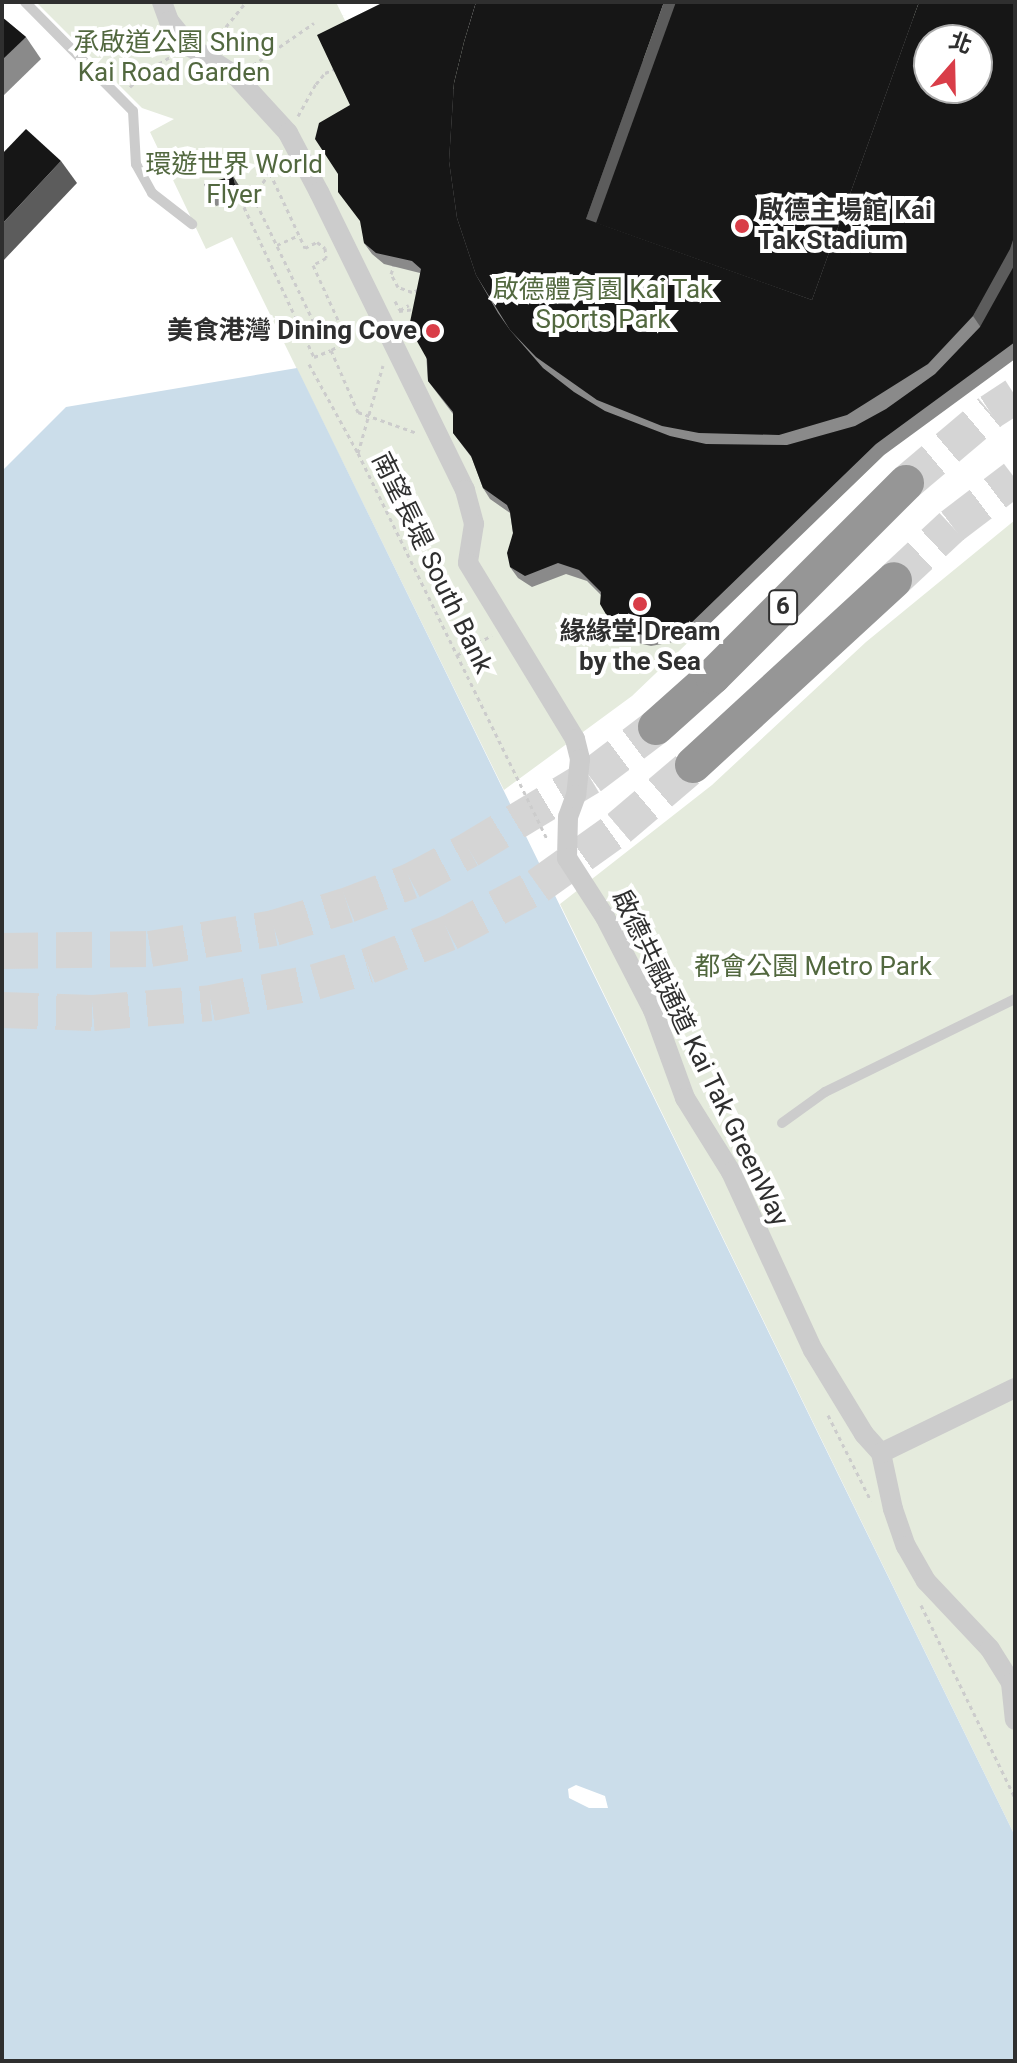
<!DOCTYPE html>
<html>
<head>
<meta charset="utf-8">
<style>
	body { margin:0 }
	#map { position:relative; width:1017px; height:2063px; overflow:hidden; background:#fff; font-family:Roboto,"Noto Sans TC",sans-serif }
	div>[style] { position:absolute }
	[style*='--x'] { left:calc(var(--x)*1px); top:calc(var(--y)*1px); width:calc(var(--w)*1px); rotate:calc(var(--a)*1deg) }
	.green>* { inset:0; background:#e5ebdd }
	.water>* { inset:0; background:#cbddea }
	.highway-tunnel>* { height:36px; margin-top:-18px; transform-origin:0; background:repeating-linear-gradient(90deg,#d5d5d5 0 36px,transparent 0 54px) }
	.path>* { height:3px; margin-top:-1.5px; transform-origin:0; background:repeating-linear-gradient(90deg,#ccc 0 4px,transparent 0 8px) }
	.lane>* { height:10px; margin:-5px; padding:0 5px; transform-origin:5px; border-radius:5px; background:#ccc }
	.street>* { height:20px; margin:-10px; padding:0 10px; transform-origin:10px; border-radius:10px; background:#ccc }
	.highway>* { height:36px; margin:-18px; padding:0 18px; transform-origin:18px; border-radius:18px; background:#969696 }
	.path-bridge>* { height:3px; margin-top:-1.5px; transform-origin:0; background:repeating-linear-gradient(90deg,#ccc 0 4px,transparent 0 8px) }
	.wall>* { inset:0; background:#8a8a8a }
	.shaded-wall>* { inset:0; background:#5c5c5c }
	.building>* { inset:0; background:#161616 }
	.dots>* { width:22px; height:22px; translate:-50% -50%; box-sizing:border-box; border:4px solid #fff; border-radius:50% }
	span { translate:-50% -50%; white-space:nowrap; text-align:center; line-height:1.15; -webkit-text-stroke:8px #fff; paint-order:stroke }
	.shield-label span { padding:2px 6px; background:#fff; border:2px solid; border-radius:6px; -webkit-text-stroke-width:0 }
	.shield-label { font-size:24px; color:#2f2f2f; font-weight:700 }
	.park-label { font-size:26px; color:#52683f }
	.poi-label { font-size:26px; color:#2f2f2f; font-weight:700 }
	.left { translate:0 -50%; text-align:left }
	.right { translate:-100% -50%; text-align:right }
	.street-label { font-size:26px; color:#2f2f2f }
	.frame { position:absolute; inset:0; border:4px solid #2f2f2f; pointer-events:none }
	.north { position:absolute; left:913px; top:24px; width:80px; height:80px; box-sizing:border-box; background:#fff; border:2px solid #acacac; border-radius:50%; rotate:20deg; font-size:22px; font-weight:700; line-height:32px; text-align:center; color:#2f2f2f }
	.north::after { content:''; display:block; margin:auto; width:28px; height:36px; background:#d93d48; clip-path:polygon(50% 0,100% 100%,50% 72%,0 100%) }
</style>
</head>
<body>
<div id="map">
	<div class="green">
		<div style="clip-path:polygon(evenodd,36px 2px,336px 2px,351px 33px,1015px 2px,884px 455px,632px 696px,504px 790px,232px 237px,206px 249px,150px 132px,174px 119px,142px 108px,36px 2px,929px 40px,977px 40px,977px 88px,929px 88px,929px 40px)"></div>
		<div style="clip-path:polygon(1015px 520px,1015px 1836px,560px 904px,712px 785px,866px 642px)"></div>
	</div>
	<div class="water">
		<div style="clip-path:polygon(evenodd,297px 368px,1015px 1836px,1015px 2061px,2px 2061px,2px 471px,66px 407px,297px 368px,576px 1785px,605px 1796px,608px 1808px,589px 1808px,569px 1798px,568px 1789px,576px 1785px)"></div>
	</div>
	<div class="highway-tunnel">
		<div style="--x:906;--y:483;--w:110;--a:-40.2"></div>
		<div style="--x:990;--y:412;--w:30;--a:-33"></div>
		<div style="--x:894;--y:580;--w:79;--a:-43"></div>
		<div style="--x:952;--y:526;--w:79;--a:-37.3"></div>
		<div style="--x:2;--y:951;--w:148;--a:-0.8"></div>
		<div style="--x:150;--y:949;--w:126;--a:-9.6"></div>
		<div style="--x:274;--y:928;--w:77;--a:-17.3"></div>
		<div style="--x:348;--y:905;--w:67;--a:-20.9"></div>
		<div style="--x:411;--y:881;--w:66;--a:-28.1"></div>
		<div style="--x:469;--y:850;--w:141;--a:-31.1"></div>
		<div style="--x:590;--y:777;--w:83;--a:-37.1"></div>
		<div style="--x:2;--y:1010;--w:91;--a:1.9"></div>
		<div style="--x:93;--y:1013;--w:118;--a:-4.8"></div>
		<div style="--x:211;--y:1003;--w:106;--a:-11.4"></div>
		<div style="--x:315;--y:982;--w:55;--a:-16.8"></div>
		<div style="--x:368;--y:966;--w:87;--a:-22.2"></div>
		<div style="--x:449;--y:933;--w:101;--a:-27.8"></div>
		<div style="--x:538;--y:886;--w:100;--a:-35.6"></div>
		<div style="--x:619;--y:828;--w:97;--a:-40.4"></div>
	</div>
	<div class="path">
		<div style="--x:216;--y:39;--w:48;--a:-51"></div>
		<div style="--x:253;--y:65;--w:74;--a:-34.5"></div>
		<div style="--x:130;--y:87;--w:21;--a:-45"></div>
		<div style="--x:145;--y:72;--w:31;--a:-31"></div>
		<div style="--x:298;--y:116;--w:37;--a:-61"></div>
		<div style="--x:316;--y:84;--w:14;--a:-51"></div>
		<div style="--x:325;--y:73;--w:11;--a:-22"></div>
		<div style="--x:278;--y:155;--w:20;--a:114"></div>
		<div style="--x:270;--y:173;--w:83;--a:65"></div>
		<div style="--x:305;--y:248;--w:13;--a:-27"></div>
		<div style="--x:317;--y:242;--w:10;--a:37"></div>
		<div style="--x:325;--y:248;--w:10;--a:84"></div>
		<div style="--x:326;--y:258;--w:15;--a:152"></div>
		<div style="--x:313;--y:265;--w:75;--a:65.5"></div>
		<div style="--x:344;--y:333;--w:11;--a:100"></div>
		<div style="--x:342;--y:344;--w:13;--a:151"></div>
		<div style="--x:331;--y:350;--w:68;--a:66.5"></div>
		<div style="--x:358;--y:412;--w:63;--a:19.6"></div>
		<div style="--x:270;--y:173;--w:43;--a:127.4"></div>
		<div style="--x:244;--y:207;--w:166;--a:65"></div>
		<div style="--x:314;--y:357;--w:18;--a:-22"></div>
		<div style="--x:253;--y:196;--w:157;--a:64.3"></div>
		<div style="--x:277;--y:245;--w:24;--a:-24"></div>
		<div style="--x:395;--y:301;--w:10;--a:61"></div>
		<div style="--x:400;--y:310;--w:10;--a:-29"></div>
		<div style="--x:399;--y:311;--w:16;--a:-7"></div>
		<div style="--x:309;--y:364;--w:102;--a:61.2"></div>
		<div style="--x:358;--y:453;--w:431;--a:63.9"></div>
		<div style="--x:358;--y:453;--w:91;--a:-74.1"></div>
		<div style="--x:457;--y:655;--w:40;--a:-29.7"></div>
		<div style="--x:828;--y:1415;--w:96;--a:63.4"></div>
		<div style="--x:921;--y:1605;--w:215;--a:64"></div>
	</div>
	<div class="lane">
		<div style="--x:25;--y:2;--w:153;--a:45.3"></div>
		<div style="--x:133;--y:111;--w:53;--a:86.8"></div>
		<div style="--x:136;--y:164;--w:33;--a:61"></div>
		<div style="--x:152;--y:193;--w:51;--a:37.8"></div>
		<div style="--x:782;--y:1123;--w:53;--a:-35.8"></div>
		<div style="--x:825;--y:1092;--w:212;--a:-26.1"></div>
	</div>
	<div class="street">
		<div style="--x:162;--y:2;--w:20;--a:70"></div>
		<div style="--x:169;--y:21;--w:32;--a:51"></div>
		<div style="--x:189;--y:46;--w:56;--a:32.6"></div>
		<div style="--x:236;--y:76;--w:77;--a:47.6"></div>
		<div style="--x:288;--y:133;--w:67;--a:62.3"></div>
		<div style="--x:319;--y:192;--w:332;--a:63.9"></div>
		<div style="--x:465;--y:490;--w:35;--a:75"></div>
		<div style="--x:474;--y:524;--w:39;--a:99"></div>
		<div style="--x:468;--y:563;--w:206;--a:58.7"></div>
		<div style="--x:575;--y:739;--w:21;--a:76"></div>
		<div style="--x:580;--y:759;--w:36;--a:96"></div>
		<div style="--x:576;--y:795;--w:23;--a:110"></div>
		<div style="--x:568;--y:817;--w:41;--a:91.4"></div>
		<div style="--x:567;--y:858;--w:70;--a:57.2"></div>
		<div style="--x:605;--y:917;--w:105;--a:62.7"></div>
		<div style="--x:653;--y:1010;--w:94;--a:70"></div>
		<div style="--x:685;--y:1098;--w:87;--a:58.1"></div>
		<div style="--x:731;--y:1172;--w:196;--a:65.3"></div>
		<div style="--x:813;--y:1350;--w:98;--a:58.7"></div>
		<div style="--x:864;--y:1434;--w:25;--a:48"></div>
		<div style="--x:881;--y:1453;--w:57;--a:77.9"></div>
		<div style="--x:893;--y:1509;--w:39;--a:71"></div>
		<div style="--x:906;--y:1546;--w:40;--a:60.3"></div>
		<div style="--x:926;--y:1581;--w:93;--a:46.7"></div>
		<div style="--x:990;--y:1649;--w:40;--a:58"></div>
		<div style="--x:1011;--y:1683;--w:37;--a:84"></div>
		<div style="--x:881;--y:1453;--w:149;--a:-25.9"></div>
	</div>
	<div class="highway">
		<div style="--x:656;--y:727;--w:76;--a:-41.8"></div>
		<div style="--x:713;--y:676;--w:273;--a:-45"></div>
		<div style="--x:693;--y:765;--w:273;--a:-42.6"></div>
	</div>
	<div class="path-bridge">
		<div style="--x:414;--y:207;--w:36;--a:19"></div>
		<div style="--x:448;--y:219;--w:71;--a:107.9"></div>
		<div style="--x:426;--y:287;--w:15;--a:160"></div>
		<div style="--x:412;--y:292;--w:15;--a:-160"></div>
		<div style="--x:398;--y:287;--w:15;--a:-118"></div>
		<div style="--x:391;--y:274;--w:71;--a:-71.1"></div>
	</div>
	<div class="wall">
		<div style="clip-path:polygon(1015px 2px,1015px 359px,884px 455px,695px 638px,651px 646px,622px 639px,614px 628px,601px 595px,587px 581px,566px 574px,532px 587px,518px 578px,510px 567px,513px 533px,510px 513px,490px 499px,483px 488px,472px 458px,453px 433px,453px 414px,428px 381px,420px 273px,384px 264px,372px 254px,364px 243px,350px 105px)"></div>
		<div style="clip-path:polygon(2px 17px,26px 37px,41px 59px,2px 97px)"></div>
		<div style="clip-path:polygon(204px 184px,240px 187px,244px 199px,216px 206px,208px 195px)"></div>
	</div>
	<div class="shaded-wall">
		<div style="clip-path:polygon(664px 2px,688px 2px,604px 234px,586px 219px)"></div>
		<div style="clip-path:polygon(61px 161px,77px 183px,2px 262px,2px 224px)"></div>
		<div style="clip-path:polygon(233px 176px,240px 187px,244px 199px,236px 188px)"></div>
		<div style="clip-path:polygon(1015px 234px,1015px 290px,988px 338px,973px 316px)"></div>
	</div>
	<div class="building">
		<div style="clip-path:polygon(384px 2px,476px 2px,464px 42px,454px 83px,449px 161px,457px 218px,476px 275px,498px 313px,510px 330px,543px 368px,574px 392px,605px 411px,670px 436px,706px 444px,787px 445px,855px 426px,886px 409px,935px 374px,980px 327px,1015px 264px,1015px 342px,876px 444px,687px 627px,643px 635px,614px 628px,600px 604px,601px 592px,579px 570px,558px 563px,525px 576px,510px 567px,507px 553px,513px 533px,510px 512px,507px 505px,483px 488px,471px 456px,453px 433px,453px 412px,428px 381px,427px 359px,409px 327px,421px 269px,412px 261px,376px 253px,364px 243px,360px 221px,338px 192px,338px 174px,315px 139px,319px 123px,350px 105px,317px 35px)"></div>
		<div style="clip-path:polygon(evenodd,476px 2px,664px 2px,586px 219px,812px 300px,919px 2px,1015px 2px,1015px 234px,1010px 249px,973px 316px,928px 364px,847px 415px,779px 435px,699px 433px,662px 426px,597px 400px,536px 357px,510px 330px,476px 275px,457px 218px,449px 161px,454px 83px,464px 42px,476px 2px,929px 40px,977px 40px,977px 88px,929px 88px,929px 40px)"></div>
		<div style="clip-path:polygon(676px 2px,919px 2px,812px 300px,596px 223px)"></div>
		<div style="clip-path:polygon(2px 17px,26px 37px,2px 60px)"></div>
		<div style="clip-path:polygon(26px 129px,61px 161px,2px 224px,2px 154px)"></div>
		<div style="clip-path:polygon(233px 176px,236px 188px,208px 195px,204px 184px)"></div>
	</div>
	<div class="dots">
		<div style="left:742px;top:226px;background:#d93d48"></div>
		<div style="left:433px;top:331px;background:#d93d48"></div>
		<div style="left:640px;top:604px;background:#d93d48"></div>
	</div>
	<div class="shield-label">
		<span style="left:783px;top:607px">6</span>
	</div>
	<div class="park-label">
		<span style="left:174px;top:58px">承啟道公園 Shing<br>Kai Road Garden</span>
		<span style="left:234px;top:180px">環遊世界 World<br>Flyer</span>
		<span style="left:603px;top:305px">啟德體育園 Kai Tak<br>Sports Park</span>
		<span style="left:813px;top:967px">都會公園 Metro Park</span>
	</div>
	<div class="poi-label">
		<span class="left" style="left:758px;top:226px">啟德主場館 Kai<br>Tak Stadium</span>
		<span class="right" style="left:417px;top:331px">美食港灣 Dining Cove</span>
		<span style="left:640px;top:647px">緣緣堂 Dream<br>by the Sea</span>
	</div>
	<div class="street-label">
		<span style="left:432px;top:563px;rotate:64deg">南望長堤 South Bank</span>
		<span style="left:700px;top:1058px;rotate:64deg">啟德共融通道 Kai Tak GreenWay</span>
	</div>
	<div class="frame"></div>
	<div class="north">北</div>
</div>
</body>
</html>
